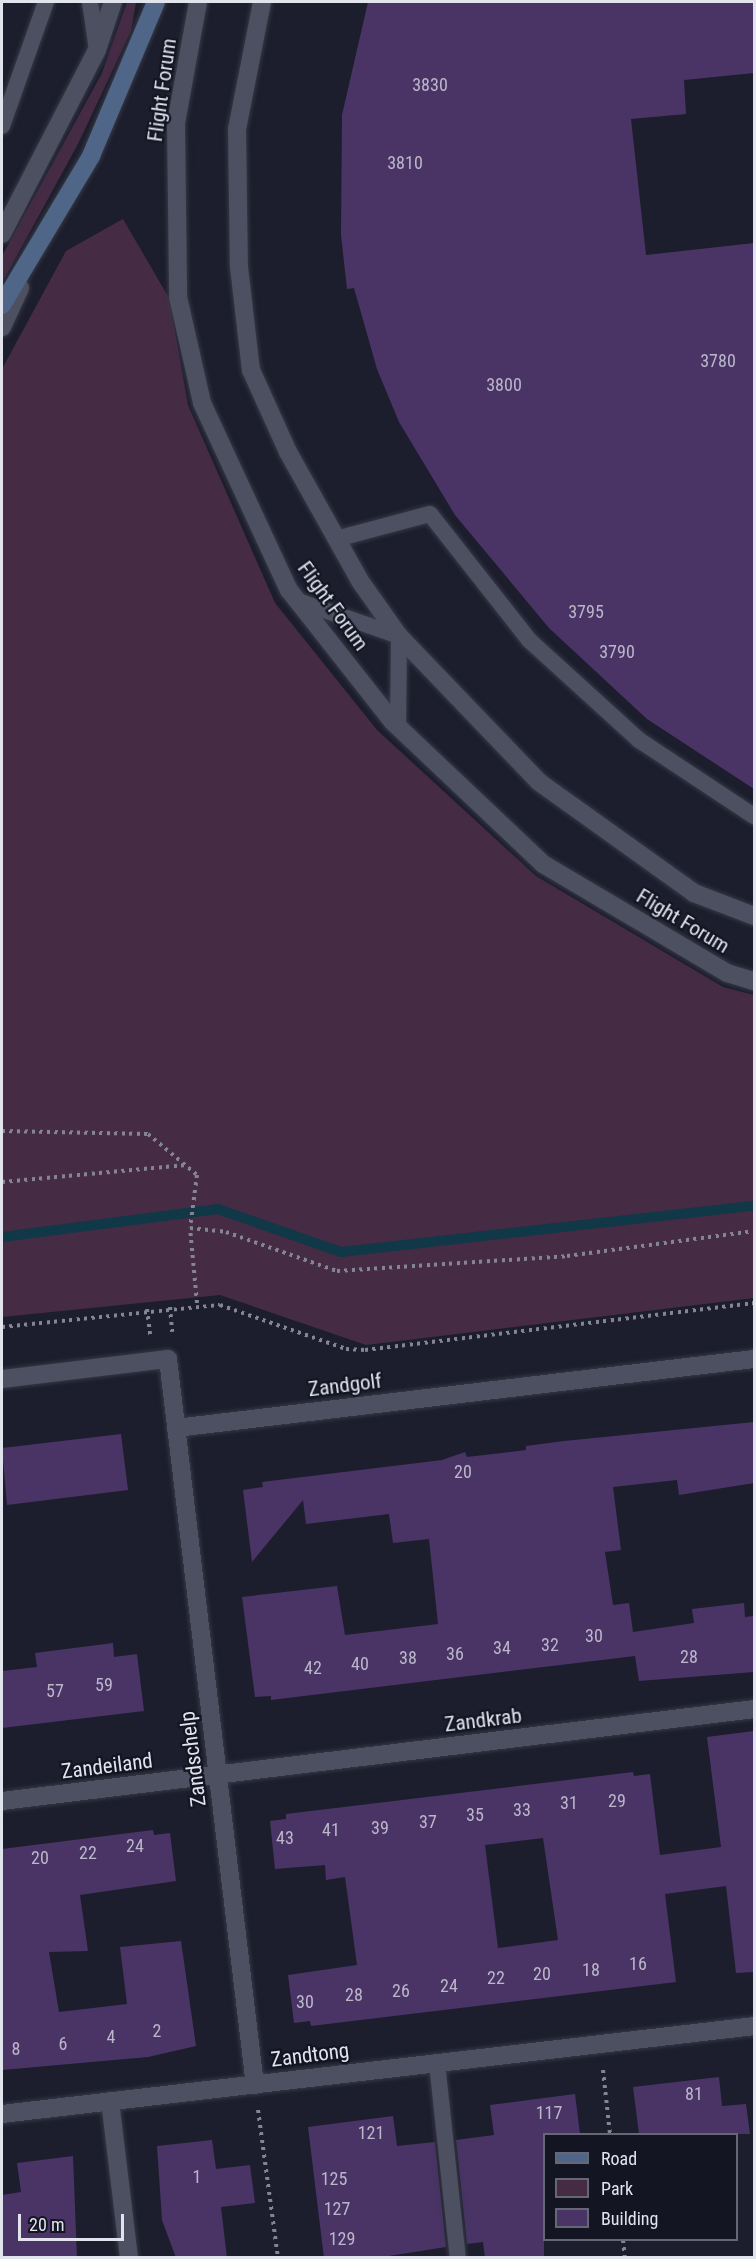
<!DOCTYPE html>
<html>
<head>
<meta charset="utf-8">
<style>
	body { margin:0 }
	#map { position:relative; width:756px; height:2259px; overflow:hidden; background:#1c1e2d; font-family:"Roboto Condensed",sans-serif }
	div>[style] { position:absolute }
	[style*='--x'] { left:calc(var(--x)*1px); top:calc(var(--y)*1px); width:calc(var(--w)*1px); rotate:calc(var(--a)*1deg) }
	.green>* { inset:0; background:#462b45 }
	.stream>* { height:10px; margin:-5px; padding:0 5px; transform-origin:5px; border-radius:5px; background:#103847 }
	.building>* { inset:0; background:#4a3466 }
	.path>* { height:4px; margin-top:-2px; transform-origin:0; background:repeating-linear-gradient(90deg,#838591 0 3px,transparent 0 7.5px) }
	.roads { filter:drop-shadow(0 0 2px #373845) drop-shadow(0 0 2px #373845) }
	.lane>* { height:16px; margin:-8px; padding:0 8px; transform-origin:8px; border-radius:8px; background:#4d5061 }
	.street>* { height:18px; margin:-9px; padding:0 9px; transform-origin:9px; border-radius:9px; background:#4d5061 }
	.secondary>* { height:18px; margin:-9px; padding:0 9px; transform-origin:9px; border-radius:9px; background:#506688 }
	span { translate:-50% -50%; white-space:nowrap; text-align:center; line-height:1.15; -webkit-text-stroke:4.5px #131523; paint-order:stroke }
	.number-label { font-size:18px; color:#bbb7cb }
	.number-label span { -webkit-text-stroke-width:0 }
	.street-label { font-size:21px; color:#e1e3ed }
	.frame { position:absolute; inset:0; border:3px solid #e1e3ed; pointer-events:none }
	.legend { position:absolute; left:543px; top:2133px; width:195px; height:108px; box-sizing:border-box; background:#131523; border:2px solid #656774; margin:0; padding:8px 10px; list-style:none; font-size:18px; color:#e1e3ed }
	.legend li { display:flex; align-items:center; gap:12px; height:30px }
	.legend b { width:30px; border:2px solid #656774 }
	.scale { position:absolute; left:18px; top:2214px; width:106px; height:27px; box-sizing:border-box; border:3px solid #e1e3ed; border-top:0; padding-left:8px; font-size:18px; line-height:21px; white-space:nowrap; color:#e1e3ed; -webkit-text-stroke:4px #131523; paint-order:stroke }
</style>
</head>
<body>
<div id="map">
	<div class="green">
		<div style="clip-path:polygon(127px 2px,136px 2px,131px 31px,78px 144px,2px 283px,2px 256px,102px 73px)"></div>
		<div style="clip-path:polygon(123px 219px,169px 298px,188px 405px,275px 603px,377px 730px,536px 876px,723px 987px,754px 995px,754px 1298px,366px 1345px,220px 1295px,2px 1317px,2px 369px,66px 251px)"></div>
	</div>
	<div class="stream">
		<div style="--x:2;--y:1237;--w:218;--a:-7.4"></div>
		<div style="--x:218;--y:1209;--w:130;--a:19.3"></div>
		<div style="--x:341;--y:1252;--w:416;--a:-6.4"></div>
	</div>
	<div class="building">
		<div style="clip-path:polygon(368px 2px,754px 2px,754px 73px,684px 80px,686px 114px,631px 119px,646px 255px,754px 243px,754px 789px,647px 719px,549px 628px,455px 515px,399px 422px,377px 369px,354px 288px,347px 289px,341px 235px,342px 115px)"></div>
		<div style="clip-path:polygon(754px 1422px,754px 1483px,679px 1495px,677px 1480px,613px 1487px,621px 1550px,605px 1552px,613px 1605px,629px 1603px,633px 1632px,694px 1623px,692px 1609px,744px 1603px,745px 1617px,754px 1616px,754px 1672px,639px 1681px,635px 1656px,271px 1700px,271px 1696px,255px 1697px,242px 1597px,337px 1586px,345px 1635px,438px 1624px,429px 1539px,393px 1543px,389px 1514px,306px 1524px,303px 1500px,252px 1562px,243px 1490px,263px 1487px,262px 1482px,442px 1460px,465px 1452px,467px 1457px,526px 1450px,526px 1446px,564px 1441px)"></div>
		<div style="clip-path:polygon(121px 1434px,128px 1490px,7px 1505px,2px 1448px)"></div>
		<div style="clip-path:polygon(113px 1643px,114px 1657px,137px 1654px,144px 1711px,2px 1728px,2px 1671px,37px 1667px,35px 1653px)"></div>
		<div style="clip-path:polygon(evenodd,754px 1731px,754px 1972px,736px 1973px,726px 1886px,665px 1894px,676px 1982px,311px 2026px,310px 2021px,294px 2023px,288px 1975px,357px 1965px,345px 1877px,326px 1880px,325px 1865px,275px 1869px,270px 1821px,286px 1819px,286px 1814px,633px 1772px,634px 1776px,650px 1774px,660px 1855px,721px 1847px,707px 1737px,754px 1731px,543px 1838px,558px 1940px,498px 1948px,485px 1845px,543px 1838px)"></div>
		<div style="clip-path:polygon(153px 1830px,154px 1835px,170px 1833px,176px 1881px,80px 1895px,88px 1951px,49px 1952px,59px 2012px,127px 2004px,120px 1947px,181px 1941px,196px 2046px,148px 2057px,2px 2070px,2px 1849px)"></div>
		<div style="clip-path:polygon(719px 2077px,722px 2106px,746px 2104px,750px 2134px,639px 2134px,633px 2087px)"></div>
		<div style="clip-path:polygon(575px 2094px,580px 2134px,544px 2134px,544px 2258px,485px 2258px,483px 2242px,467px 2244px,456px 2140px,494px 2135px,490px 2105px)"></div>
		<div style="clip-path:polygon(393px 2116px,397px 2146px,435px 2142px,446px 2247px,376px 2258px,324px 2258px,308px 2127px)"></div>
		<div style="clip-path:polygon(212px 2140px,216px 2169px,250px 2165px,255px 2203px,221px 2207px,227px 2258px,176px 2258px,162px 2220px,157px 2146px)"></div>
		<div style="clip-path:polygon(73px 2156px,77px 2258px,2px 2258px,2px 2195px,21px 2192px,17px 2163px)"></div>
	</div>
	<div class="path">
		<div style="--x:2;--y:1131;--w:146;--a:1.2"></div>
		<div style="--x:148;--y:1134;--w:64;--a:39.9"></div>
		<div style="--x:197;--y:1175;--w:53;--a:97.5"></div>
		<div style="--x:2;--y:1182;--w:185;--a:-5.3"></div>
		<div style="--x:197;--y:1303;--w:75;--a:-95.3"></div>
		<div style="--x:190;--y:1228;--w:36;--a:6"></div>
		<div style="--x:226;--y:1232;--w:118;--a:19.4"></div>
		<div style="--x:337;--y:1271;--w:230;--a:-3.7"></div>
		<div style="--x:567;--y:1256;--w:189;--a:-7.6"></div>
		<div style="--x:170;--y:1307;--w:25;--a:85"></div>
		<div style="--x:147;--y:1309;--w:26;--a:83"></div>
		<div style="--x:2;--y:1327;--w:219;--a:-5.8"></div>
		<div style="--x:220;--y:1305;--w:133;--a:19.2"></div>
		<div style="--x:346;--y:1349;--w:19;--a:3"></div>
		<div style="--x:365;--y:1350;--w:392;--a:-6.9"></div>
		<div style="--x:603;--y:2070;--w:64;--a:83.8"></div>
		<div style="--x:258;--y:2110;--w:149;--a:82.3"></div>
		<div style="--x:623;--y:2240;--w:18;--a:84"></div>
	</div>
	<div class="roads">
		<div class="lane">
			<div style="--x:90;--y:2;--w:49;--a:81.7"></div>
			<div style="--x:2;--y:126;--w:132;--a:-70.5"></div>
			<div style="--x:336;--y:539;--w:97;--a:-14.9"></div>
			<div style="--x:430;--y:514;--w:160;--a:51.8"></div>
			<div style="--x:529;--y:640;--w:149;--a:42.3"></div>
			<div style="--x:639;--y:740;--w:138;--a:33.5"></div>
			<div style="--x:298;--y:601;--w:107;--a:19.1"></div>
			<div style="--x:399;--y:636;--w:91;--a:90.6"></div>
			<div style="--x:437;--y:2063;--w:196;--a:83.9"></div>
		</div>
		<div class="street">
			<div style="--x:198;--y:2;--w:123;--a:100.3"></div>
			<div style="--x:176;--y:123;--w:174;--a:89.3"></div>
			<div style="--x:178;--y:297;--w:109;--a:77.2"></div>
			<div style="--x:202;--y:403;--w:206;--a:65.1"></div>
			<div style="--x:289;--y:590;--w:168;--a:51.8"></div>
			<div style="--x:393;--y:722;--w:207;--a:43.4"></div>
			<div style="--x:543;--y:864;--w:214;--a:30.6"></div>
			<div style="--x:727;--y:973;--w:28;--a:17"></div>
			<div style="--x:262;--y:2;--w:129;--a:101.1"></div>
			<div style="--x:237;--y:129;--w:138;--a:89.2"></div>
			<div style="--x:239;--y:267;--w:104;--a:83.4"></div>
			<div style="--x:251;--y:370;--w:90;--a:65.7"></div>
			<div style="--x:288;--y:452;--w:148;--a:60.8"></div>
			<div style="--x:360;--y:581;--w:67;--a:54.7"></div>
			<div style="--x:399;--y:636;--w:202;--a:46.2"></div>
			<div style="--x:539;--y:782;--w:191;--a:35.6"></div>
			<div style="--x:694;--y:893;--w:64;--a:21"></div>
			<div style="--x:2;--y:234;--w:207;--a:-62.7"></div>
			<div style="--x:97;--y:50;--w:51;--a:-71.6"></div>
			<div style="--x:2;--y:327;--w:43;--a:-65.2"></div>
			<div style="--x:2;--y:1379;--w:167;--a:-6.9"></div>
			<div style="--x:168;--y:1359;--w:731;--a:83.17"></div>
			<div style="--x:176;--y:1428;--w:582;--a:-6.81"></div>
			<div style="--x:2;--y:1801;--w:758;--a:-6.97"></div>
			<div style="--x:110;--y:2101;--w:158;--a:83.1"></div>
			<div style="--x:2;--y:2114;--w:757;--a:-6.67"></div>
		</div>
		<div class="secondary">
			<div style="--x:2;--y:305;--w:174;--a:-59.1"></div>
			<div style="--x:91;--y:156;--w:167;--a:-67.1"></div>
		</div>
	</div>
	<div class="number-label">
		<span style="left:430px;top:85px">3830</span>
		<span style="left:405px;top:163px">3810</span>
		<span style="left:718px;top:361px">3780</span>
		<span style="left:504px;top:385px">3800</span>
		<span style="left:586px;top:612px">3795</span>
		<span style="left:617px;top:652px">3790</span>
		<span style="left:463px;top:1472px">20</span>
		<span style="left:594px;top:1636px">30</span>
		<span style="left:550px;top:1645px">32</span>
		<span style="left:502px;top:1648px">34</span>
		<span style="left:455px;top:1654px">36</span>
		<span style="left:689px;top:1657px">28</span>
		<span style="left:408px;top:1658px">38</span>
		<span style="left:360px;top:1664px">40</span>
		<span style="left:313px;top:1668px">42</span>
		<span style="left:104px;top:1685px">59</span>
		<span style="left:55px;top:1691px">57</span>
		<span style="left:617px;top:1801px">29</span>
		<span style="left:569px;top:1803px">31</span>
		<span style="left:522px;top:1810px">33</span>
		<span style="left:475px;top:1815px">35</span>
		<span style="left:428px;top:1822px">37</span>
		<span style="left:380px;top:1828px">39</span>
		<span style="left:331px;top:1830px">41</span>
		<span style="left:285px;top:1838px">43</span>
		<span style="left:135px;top:1846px">24</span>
		<span style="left:88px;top:1853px">22</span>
		<span style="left:40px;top:1858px">20</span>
		<span style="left:638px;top:1964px">16</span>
		<span style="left:591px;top:1970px">18</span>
		<span style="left:542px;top:1974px">20</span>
		<span style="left:496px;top:1978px">22</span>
		<span style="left:449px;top:1986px">24</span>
		<span style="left:401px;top:1991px">26</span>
		<span style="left:354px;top:1995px">28</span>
		<span style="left:305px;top:2002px">30</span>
		<span style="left:157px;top:2031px">2</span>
		<span style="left:111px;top:2037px">4</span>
		<span style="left:63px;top:2044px">6</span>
		<span style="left:16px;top:2049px">8</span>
		<span style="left:694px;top:2094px">81</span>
		<span style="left:549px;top:2113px">117</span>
		<span style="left:371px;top:2133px">121</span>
		<span style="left:197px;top:2177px">1</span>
		<span style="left:334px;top:2179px">125</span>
		<span style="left:337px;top:2209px">127</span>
		<span style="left:342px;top:2239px">129</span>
	</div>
	<div class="street-label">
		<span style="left:162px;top:90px;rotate:-82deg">Flight Forum</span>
		<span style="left:333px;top:606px;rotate:54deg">Flight Forum</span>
		<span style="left:683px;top:921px;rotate:31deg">Flight Forum</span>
		<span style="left:345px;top:1385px;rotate:-7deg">Zandgolf</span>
		<span style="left:483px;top:1720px;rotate:-7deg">Zandkrab</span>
		<span style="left:193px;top:1759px;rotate:-97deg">Zandschelp</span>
		<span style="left:107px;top:1766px;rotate:-7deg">Zandeiland</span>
		<span style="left:310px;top:2055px;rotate:-7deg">Zandtong</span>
	</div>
	<div class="frame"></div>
	<ul class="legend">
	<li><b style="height:8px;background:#506688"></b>Road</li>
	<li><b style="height:16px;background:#462b45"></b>Park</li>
	<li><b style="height:16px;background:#4a3466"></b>Building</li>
	</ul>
	<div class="scale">20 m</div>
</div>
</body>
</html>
